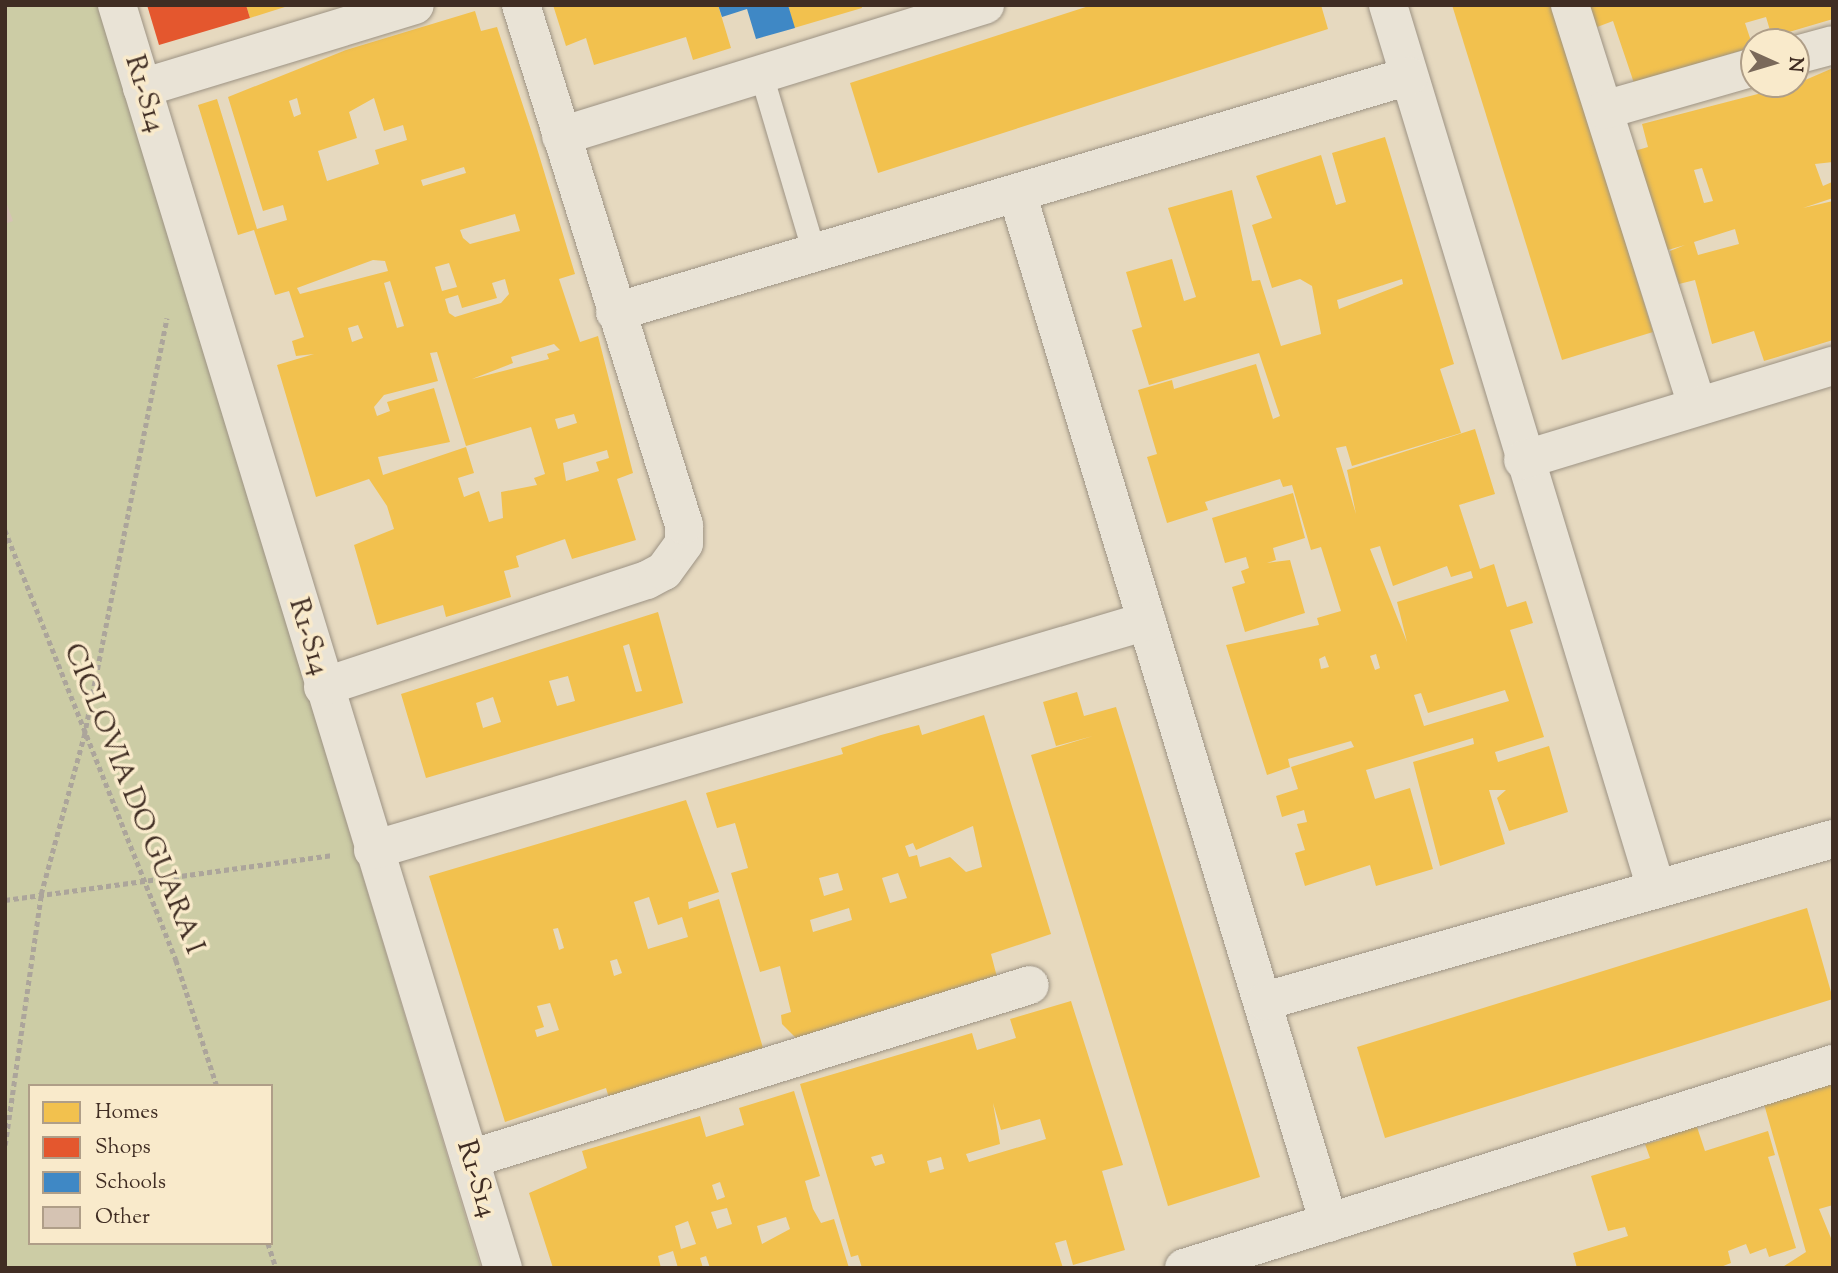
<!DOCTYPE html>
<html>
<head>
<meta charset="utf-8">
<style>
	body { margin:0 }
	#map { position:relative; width:1838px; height:1273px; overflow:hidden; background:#e6d9bf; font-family:"Sorts Mill Goudy",serif }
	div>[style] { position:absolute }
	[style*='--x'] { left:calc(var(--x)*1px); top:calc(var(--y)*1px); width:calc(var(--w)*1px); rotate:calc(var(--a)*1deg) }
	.green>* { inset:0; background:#cccca5 }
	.homes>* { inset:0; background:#f2c14e }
	.shops>* { inset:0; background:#e4572e }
	.schools>* { inset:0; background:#3f88c5 }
	.building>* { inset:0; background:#d5c3b3 }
	.path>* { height:4.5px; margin-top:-2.25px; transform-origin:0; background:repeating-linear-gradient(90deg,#aca59b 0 5px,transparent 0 8.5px) }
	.roads { filter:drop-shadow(0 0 2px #9d9384) drop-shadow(0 0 2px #9d9384) }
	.lane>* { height:23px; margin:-11.5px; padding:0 11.5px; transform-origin:11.5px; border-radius:11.5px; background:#e9e3d6 }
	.street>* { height:38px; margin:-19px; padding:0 19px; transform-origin:19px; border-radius:19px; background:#e9e3d6 }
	span { translate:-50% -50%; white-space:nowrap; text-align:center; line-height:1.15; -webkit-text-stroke:7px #f9eacb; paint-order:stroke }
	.street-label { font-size:28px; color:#402d23 }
	.frame { position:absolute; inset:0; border:7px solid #402d23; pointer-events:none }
	.legend { position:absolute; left:28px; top:1084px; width:245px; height:161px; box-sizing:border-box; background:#f9eacb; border:2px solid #af9e88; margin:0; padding:9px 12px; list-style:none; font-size:21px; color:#402d23 }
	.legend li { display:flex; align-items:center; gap:14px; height:35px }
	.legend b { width:35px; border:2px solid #af9e88 }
	.north { position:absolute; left:1740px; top:28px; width:70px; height:70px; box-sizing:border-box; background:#f9eacb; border:2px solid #af9e88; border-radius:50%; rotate:94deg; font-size:19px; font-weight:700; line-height:28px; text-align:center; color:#402d23 }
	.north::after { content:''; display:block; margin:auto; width:24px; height:32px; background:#7a695a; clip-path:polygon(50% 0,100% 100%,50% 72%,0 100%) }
</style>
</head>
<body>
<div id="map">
	<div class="green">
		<div style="clip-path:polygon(evenodd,5px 5px,100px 5px,481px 1268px,5px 1268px,5px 5px,30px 1086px,271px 1086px,271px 1243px,30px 1243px,30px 1086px)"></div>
	</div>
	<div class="homes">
		<div style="clip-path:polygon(246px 5px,288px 5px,288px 6px,250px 18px)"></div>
		<div style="clip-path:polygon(553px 5px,718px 5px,731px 48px,693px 60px,686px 37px,594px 65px,586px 38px,566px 46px)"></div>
		<div style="clip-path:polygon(788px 5px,861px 5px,862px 8px,794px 28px)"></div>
		<div style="clip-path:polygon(1092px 5px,1321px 5px,1328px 29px,878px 173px,850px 83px)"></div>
		<div style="clip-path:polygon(1452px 5px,1553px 5px,1653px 332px,1562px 360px)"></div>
		<div style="clip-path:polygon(1584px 5px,1833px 5px,1833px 19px,1772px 37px,1766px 17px,1745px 23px,1753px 47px,1634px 83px,1613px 21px,1592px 29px)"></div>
		<div style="clip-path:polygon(evenodd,475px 11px,481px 31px,497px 27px,536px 145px,575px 274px,559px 279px,580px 342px,598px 336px,633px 473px,617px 479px,636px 540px,572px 559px,565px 539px,516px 556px,519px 567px,504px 571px,511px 597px,446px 617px,443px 605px,377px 625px,354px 545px,394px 529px,387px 506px,369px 479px,316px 497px,277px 365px,314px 354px,296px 356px,292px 341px,304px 337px,289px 291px,275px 295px,254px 230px,238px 235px,198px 105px,217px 99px,257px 229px,287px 220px,283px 205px,263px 211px,228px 97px,346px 50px,475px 11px,297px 98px,301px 114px,294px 117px,289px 101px,297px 98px,475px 11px,374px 98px,384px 131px,403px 125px,407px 140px,375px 150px,379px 164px,327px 181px,318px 151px,357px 138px,349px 112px,374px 98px,475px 11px,464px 167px,466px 173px,423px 186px,421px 180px,464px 167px,475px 11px,515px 214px,520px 231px,470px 244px,463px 238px,460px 230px,515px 214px,475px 11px,373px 260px,385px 261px,388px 271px,300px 294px,297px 288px,373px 260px,475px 11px,449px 263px,457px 287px,442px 291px,435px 267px,449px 263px,475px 11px,505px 279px,509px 294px,501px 303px,455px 317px,449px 313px,445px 299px,458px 295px,462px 308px,497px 298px,492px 283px,505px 279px,475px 11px,390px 281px,404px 326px,397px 328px,384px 283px,390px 281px,475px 11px,358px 325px,363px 338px,352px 342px,348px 328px,358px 325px,475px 11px,554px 344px,560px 350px,547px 354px,549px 359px,472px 379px,513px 363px,511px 357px,554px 344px,475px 11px,437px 352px,466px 446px,531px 427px,545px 474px,534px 478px,537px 485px,501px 492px,503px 518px,489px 522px,479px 491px,464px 497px,458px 478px,474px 473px,466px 447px,383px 475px,378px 457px,450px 442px,434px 388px,387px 402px,390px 411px,377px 416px,374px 407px,384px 395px,438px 381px,430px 353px,437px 352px,475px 11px,574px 414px,577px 423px,558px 429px,555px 419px,574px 414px,475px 11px,607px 450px,609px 458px,596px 462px,599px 471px,566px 481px,563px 463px,607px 450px)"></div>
		<div style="clip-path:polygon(evenodd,1833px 68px,1833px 162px,1815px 164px,1823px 186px,1832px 182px,1833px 198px,1803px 208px,1833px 201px,1833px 340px,1764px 361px,1754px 331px,1712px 344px,1695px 280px,1679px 284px,1672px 262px,1670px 251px,1685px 245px,1661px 252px,1631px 152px,1648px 147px,1642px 124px,1796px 84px,1833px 68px,1702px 168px,1713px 201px,1704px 203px,1694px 170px,1702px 168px,1833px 68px,1735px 229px,1739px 244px,1698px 255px,1694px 242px,1735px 229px)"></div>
		<div style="clip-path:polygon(evenodd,1385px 137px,1454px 364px,1440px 369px,1461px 433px,1352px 466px,1346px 446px,1336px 448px,1356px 514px,1347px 470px,1475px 429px,1495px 494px,1459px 505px,1480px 569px,1494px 564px,1507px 607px,1526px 601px,1533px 623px,1510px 630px,1544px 737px,1495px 752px,1498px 762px,1549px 746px,1568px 812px,1509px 831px,1497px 798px,1506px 790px,1489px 790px,1505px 844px,1440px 866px,1413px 762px,1474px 744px,1473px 738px,1366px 770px,1375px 799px,1410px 788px,1433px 869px,1376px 886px,1370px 865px,1305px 886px,1295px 853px,1305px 850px,1297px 824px,1307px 822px,1304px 810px,1282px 817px,1276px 796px,1298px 789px,1291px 767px,1354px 747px,1351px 741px,1288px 759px,1290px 767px,1267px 775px,1226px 645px,1319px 625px,1317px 618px,1341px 611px,1321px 547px,1311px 550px,1292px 485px,1283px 487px,1280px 479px,1205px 502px,1208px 510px,1167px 523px,1147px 457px,1157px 454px,1138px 390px,1172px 380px,1174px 389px,1256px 364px,1273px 419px,1280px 416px,1259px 353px,1149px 385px,1132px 330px,1142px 327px,1126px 272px,1172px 259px,1184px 301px,1196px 297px,1168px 208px,1232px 190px,1252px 281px,1260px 280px,1281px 346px,1321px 334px,1312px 286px,1300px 279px,1272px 288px,1252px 225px,1272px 218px,1256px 176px,1321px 155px,1336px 205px,1346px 202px,1332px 153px,1385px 137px,1402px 279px,1403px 284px,1339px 309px,1337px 300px,1402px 279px,1385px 137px,1380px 546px,1393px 586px,1447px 566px,1451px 577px,1471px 571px,1473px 578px,1397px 602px,1407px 642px,1370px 549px,1380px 546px,1385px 137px,1376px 654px,1380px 668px,1375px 670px,1370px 656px,1376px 654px,1385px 137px,1325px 656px,1329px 667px,1321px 669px,1319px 659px,1325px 656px,1385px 137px,1505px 690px,1509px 701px,1424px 726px,1414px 695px,1421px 693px,1428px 713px,1505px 690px)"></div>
		<div style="clip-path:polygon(1293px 493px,1305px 538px,1273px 548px,1276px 560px,1267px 563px,1290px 560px,1305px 613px,1245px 632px,1232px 587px,1245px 583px,1241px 571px,1249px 568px,1246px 557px,1225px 563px,1212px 518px)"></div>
		<div style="clip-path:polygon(evenodd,658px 612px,683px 703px,426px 778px,401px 694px,658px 612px,629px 644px,642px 691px,636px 692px,623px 646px,629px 644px,658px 612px,568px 676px,575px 701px,557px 706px,549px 681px,568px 676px,658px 612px,493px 697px,501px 722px,483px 728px,476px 703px,493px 697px)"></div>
		<div style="clip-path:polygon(1077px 692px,1084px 716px,1116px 707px,1260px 1177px,1168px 1206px,1031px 755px,1093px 736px,1056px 746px,1043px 702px)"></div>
		<div style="clip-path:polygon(evenodd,984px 715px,1051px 934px,991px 954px,997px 977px,797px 1039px,782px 1024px,781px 1015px,791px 1012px,780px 966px,760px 972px,731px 873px,748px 868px,735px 823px,717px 828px,706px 793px,843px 754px,841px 748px,881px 735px,919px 725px,922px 735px,984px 715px,973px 826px,982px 867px,966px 872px,950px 857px,920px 867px,917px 855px,909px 857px,905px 846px,913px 843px,916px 850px,973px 826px,984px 715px,838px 873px,843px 890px,824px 896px,819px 878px,838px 873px,984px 715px,898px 873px,907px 898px,890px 903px,882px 878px,898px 873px,984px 715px,849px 908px,852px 920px,813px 932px,810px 920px,849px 908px)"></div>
		<div style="clip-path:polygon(evenodd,686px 800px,719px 892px,688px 902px,689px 909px,719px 899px,763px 1048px,609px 1098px,606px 1088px,505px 1122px,429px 876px,686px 800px,649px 897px,658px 925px,682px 917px,688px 937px,648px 949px,634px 902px,649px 897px,686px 800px,558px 928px,564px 948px,559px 950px,553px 929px,558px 928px,686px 800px,617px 959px,622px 973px,614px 976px,610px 961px,617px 959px,686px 800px,550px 1003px,559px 1030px,537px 1037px,535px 1030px,544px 1027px,537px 1006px,550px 1003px)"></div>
		<div style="clip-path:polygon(1807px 908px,1833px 999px,1385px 1138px,1357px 1047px)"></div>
		<div style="clip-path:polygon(evenodd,1071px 1001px,1123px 1165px,1102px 1171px,1125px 1250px,1073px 1265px,1066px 1240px,1055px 1243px,1063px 1268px,862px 1268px,858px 1255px,851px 1257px,800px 1084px,972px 1033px,977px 1050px,1016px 1038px,1010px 1019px,1071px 1001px,993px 1103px,1001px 1130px,1040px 1119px,1046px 1139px,969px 1162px,966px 1154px,1000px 1144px,993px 1103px,1071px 1001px,882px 1154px,885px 1163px,875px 1166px,871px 1157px,882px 1154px,1071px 1001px,941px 1157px,944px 1169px,930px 1173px,927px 1161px,941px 1157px)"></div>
		<div style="clip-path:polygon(1833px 1083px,1833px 1205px,1819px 1209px,1833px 1243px,1833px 1268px,1781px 1268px,1806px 1252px,1764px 1104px)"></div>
		<div style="clip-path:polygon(evenodd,794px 1091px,820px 1176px,805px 1181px,813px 1209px,821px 1223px,834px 1219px,849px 1268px,710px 1268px,706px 1256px,700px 1258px,703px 1268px,678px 1268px,673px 1251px,658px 1256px,661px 1268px,553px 1268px,529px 1193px,587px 1168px,582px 1151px,700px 1116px,706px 1137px,744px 1125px,739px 1108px,794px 1091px,720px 1182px,725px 1197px,717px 1200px,712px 1185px,720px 1182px,794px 1091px,727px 1208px,732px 1224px,717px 1229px,711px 1212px,727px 1208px,794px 1091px,786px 1217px,790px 1229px,762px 1244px,757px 1226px,786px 1217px,794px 1091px,688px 1221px,696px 1244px,681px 1249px,675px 1226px,688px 1221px)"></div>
		<div style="clip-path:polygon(1697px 1127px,1705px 1151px,1768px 1131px,1775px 1155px,1768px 1157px,1796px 1248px,1769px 1257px,1766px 1248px,1750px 1254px,1746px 1244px,1728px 1251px,1731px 1263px,1718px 1268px,1577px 1268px,1573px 1253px,1628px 1236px,1625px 1227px,1608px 1231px,1591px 1176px,1650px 1158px,1645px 1144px,1661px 1140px,1659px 1134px)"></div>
	</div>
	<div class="shops">
		<div style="clip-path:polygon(147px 5px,246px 5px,250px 18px,159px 45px)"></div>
	</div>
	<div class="schools">
		<div style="clip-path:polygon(718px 5px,788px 5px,795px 28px,756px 39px,747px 9px,722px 17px)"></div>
	</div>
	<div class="building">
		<div style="clip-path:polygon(5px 199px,13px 221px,5px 224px)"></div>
	</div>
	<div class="path">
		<div style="--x:5;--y:530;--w:463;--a:68.3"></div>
		<div style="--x:176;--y:960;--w:133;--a:72"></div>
		<div style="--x:5;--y:900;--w:331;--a:-7.8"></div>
		<div style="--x:5;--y:1145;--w:254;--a:-81.8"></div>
		<div style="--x:41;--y:894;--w:164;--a:-74.8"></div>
		<div style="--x:84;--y:736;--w:426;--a:-78.8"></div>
		<div style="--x:268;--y:1243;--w:26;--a:72"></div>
	</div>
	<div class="roads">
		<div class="lane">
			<div style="--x:761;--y:74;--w:187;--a:73.5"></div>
		</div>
		<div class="street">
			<div style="--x:117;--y:5;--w:1321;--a:73.01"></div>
			<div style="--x:1388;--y:5;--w:923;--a:73.12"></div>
			<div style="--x:1570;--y:5;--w:421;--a:72.4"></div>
			<div style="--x:1796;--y:55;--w:38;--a:-15"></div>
			<div style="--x:142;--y:88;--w:285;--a:-16.9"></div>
			<div style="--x:1604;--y:110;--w:156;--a:-16"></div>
			<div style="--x:561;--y:136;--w:444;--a:-17.2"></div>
			<div style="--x:1017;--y:193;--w:1076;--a:73.15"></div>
			<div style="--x:615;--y:312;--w:828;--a:-16.55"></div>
			<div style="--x:1523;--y:460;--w:324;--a:-16.9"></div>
			<div style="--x:323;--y:687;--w:341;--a:-18.3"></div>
			<div style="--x:647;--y:580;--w:19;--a:-28"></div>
			<div style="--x:664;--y:571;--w:34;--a:-54"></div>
			<div style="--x:684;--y:543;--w:18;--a:-90"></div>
			<div style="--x:684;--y:525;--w:545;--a:-107.4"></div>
			<div style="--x:373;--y:850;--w:807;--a:-16.48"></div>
			<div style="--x:1265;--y:1001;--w:591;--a:-15.92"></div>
			<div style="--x:470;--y:1159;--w:586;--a:-17.26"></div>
			<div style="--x:1184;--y:1268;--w:680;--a:-17.45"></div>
		</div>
	</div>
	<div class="street-label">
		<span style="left:144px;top:94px;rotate:73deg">R1-S14</span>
		<span style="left:308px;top:637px;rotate:73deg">R1-S14</span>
		<span style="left:133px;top:799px;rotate:68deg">CICLOVIA DO GUARA I</span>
		<span style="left:476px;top:1179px;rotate:73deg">R1-S14</span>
	</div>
	<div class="frame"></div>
	<ul class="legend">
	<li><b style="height:19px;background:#f2c14e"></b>Homes</li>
	<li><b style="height:19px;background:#e4572e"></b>Shops</li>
	<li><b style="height:19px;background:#3f88c5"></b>Schools</li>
	<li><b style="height:19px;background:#d5c3b3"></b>Other</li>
	</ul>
	<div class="north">N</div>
</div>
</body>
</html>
